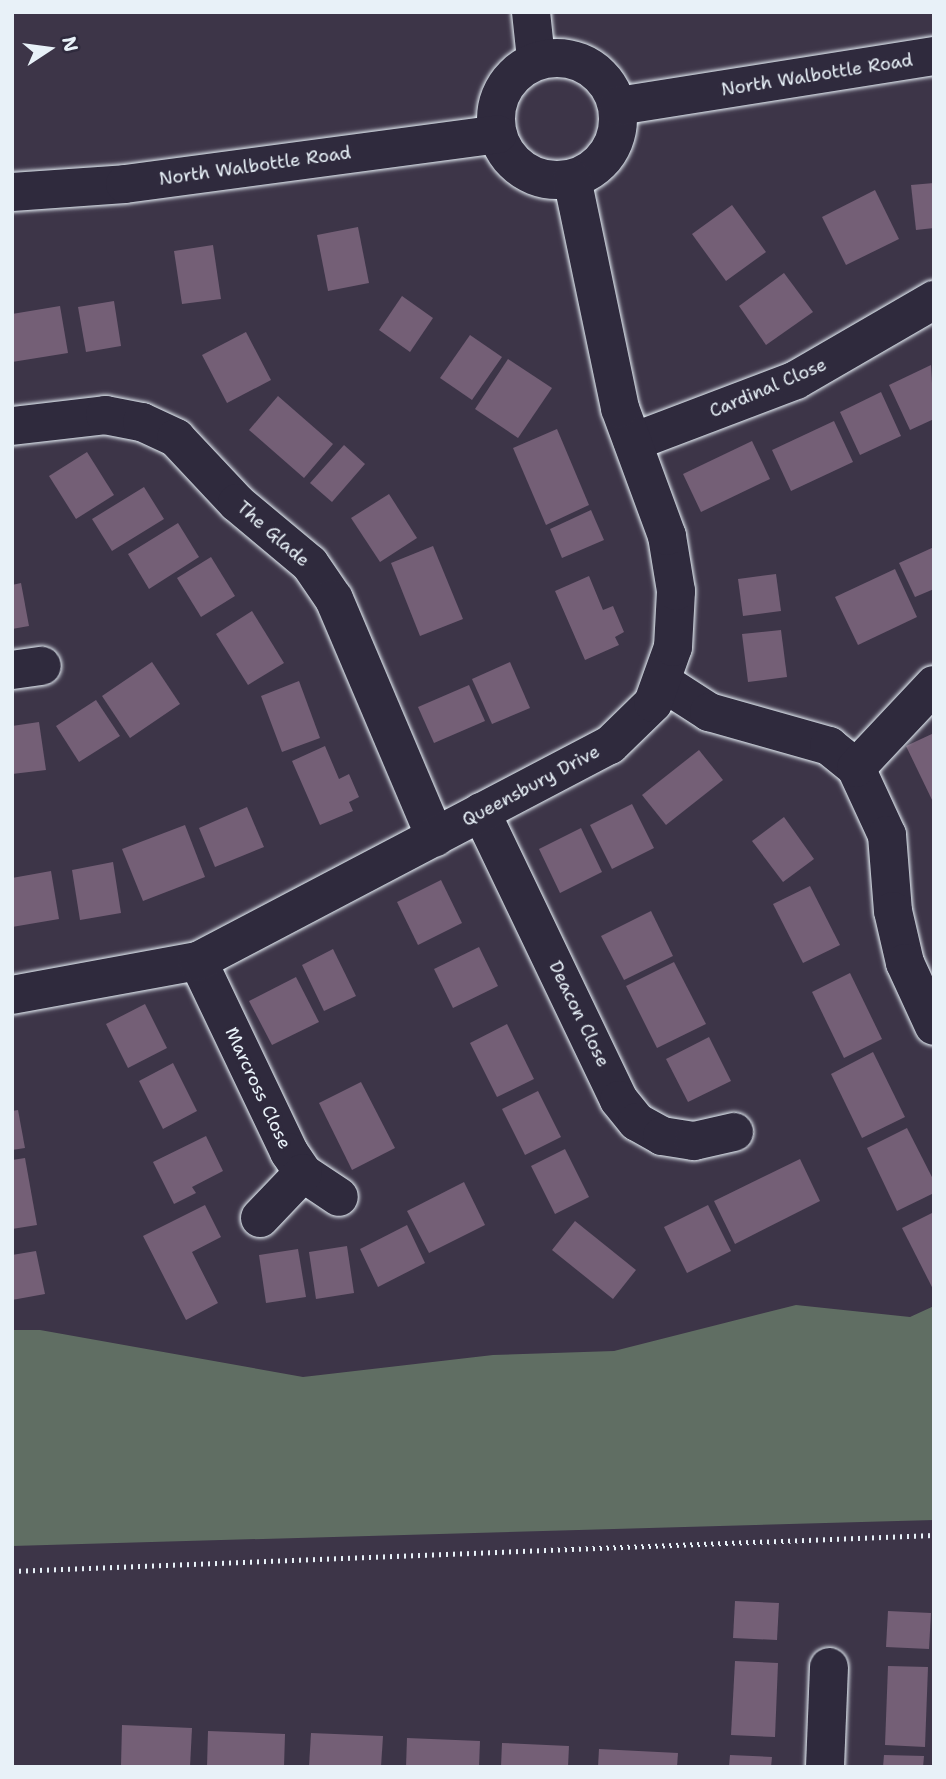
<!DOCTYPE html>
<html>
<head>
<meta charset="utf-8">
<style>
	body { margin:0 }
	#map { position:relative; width:946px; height:1779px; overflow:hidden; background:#3d3548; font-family:"Shantell Sans",sans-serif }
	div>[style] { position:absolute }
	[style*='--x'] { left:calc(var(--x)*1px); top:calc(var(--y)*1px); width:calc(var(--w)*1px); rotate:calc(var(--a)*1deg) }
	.green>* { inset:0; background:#606e63 }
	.building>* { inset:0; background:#745f76 }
	.path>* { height:4.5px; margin-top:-2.25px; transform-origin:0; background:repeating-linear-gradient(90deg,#e8f1f8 0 2px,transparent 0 7px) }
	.roads { filter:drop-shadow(0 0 2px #e8f1f8) drop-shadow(0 0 2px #e8f1f8) }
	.minor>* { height:38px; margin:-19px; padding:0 19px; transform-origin:19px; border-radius:19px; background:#2f2a3d }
	.minor>.ring { margin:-19px; padding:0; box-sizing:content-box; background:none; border:38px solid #2f2a3d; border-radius:50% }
	span { translate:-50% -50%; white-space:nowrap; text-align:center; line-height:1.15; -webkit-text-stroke:6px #2f2a3d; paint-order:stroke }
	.street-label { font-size:18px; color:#e8f1f8 }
	.frame { position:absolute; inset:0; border:14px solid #e8f1f8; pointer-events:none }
	.north { position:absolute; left:14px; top:14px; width:70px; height:70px; -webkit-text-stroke:5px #2f2a3d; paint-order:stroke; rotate:77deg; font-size:19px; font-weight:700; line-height:28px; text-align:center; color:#e8f1f8 }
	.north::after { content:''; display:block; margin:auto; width:24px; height:32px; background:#e8f1f8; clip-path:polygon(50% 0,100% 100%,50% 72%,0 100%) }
</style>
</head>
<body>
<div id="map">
	<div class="green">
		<div style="clip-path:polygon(796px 1305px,910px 1317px,934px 1306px,934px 1520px,12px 1546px,12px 1330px,40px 1330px,303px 1377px,493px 1355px,614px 1351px)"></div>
	</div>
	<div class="building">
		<div style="clip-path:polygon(934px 183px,934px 228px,916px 230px,911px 185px)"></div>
		<div style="clip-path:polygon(875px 190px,899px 239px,846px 265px,822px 217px)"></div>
		<div style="clip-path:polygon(732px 205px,766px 252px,726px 281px,692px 234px)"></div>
		<div style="clip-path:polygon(358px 227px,369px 283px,328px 291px,317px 235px)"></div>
		<div style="clip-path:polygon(213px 245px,221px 299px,182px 304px,174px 251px)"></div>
		<div style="clip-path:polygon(784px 273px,813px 312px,766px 345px,739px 306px)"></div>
		<div style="clip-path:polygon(402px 296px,433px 318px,410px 352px,379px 330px)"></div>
		<div style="clip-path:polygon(114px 301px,121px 346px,86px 352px,78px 307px)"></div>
		<div style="clip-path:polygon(60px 306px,68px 353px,12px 362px,12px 314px)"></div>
		<div style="clip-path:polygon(246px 332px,271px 380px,227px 403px,202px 355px)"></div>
		<div style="clip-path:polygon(470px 335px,502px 357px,472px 400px,440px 378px)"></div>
		<div style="clip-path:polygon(508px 359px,552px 388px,518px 438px,475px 409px)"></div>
		<div style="clip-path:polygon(931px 365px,934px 419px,910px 430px,889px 385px)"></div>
		<div style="clip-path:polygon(881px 392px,901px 436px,860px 455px,840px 412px)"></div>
		<div style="clip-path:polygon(278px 396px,333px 444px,304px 478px,249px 430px)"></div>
		<div style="clip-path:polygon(834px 421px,853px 462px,791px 491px,772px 450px)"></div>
		<div style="clip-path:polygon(557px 429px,589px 505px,546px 525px,513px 448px)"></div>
		<div style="clip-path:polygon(752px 441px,770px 479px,701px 512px,683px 474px)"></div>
		<div style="clip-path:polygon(344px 445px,365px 464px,332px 502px,310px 483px)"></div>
		<div style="clip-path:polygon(87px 452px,114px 495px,76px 519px,49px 476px)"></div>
		<div style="clip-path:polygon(144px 487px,164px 519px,112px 551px,92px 519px)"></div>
		<div style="clip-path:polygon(389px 494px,417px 538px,380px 562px,351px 518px)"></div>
		<div style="clip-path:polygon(591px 510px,604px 540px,562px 558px,550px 529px)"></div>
		<div style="clip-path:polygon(178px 523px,199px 557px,149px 589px,128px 554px)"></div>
		<div style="clip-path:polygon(433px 546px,463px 619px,420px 636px,391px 563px)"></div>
		<div style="clip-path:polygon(934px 547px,934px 589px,915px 597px,899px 563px)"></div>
		<div style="clip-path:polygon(211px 557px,235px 596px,201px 617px,177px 578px)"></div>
		<div style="clip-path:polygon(895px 569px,917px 617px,858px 645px,835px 597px)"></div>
		<div style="clip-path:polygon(776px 574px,781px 611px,743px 616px,738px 579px)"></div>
		<div style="clip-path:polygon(589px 576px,603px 610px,613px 606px,624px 632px,615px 637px,619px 645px,585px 660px,555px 591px)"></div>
		<div style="clip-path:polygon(21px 583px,29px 626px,12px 629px,12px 585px)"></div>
		<div style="clip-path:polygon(252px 611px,284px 663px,248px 685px,216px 634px)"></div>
		<div style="clip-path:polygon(781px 630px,787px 677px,748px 682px,742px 634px)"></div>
		<div style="clip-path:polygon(152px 662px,180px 704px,130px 738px,102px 696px)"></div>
		<div style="clip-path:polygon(510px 662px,530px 708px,492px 724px,472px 679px)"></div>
		<div style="clip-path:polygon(299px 681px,320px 738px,282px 752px,261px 696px)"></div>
		<div style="clip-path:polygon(469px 685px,485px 721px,434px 743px,418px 707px)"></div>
		<div style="clip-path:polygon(96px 700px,120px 736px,79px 762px,56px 726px)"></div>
		<div style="clip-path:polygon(39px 722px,46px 770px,12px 774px,12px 726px)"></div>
		<div style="clip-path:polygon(934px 733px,934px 804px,906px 746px)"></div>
		<div style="clip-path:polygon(325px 746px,339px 779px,349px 774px,359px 797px,349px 802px,353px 811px,320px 825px,292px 761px)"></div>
		<div style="clip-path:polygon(699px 750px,723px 780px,666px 825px,642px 795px)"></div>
		<div style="clip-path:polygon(632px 804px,654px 848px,612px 869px,590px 825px)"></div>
		<div style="clip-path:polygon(247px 807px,264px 847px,215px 867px,199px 828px)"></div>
		<div style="clip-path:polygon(784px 817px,814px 859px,783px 882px,752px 841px)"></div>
		<div style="clip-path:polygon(185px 825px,205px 877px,143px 901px,122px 849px)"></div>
		<div style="clip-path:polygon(581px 828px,602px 872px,560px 893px,539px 849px)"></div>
		<div style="clip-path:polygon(113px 862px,121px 913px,80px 920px,72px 870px)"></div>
		<div style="clip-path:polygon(51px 871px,59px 919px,12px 927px,12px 878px)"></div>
		<div style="clip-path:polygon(441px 880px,462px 923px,418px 945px,397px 902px)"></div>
		<div style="clip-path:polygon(810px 886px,840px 945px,803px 963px,773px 904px)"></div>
		<div style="clip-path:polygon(651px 911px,673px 956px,624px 980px,601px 936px)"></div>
		<div style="clip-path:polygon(479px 947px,498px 986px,453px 1008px,434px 969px)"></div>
		<div style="clip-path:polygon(333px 949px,356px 996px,324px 1011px,302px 965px)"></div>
		<div style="clip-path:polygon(674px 962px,706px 1024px,657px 1048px,626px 986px)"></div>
		<div style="clip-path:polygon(850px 973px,882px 1039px,844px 1058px,812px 992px)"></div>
		<div style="clip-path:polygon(296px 977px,319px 1022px,272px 1045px,249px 1001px)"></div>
		<div style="clip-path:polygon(145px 1004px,167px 1048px,128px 1068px,106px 1024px)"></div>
		<div style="clip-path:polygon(507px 1024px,534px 1079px,497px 1097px,470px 1043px)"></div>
		<div style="clip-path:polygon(709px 1037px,731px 1081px,688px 1102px,666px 1059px)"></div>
		<div style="clip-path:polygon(873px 1052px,905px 1117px,862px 1138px,831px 1074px)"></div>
		<div style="clip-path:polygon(173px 1063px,197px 1111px,163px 1129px,139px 1081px)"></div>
		<div style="clip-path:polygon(361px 1082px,395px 1148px,352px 1170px,319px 1103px)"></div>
		<div style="clip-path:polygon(538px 1091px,561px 1137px,525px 1155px,502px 1109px)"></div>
		<div style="clip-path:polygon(18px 1110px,25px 1148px,12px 1150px,12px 1111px)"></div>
		<div style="clip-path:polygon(907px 1128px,934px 1181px,934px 1193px,897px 1211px,867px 1148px)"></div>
		<div style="clip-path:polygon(206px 1136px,223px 1171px,192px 1187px,196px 1193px,174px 1204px,153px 1162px)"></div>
		<div style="clip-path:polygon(565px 1149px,589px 1197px,555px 1214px,531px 1166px)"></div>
		<div style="clip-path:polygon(25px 1158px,37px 1225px,12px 1229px,12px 1160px)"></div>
		<div style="clip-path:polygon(800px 1159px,820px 1201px,735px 1244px,714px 1201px)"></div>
		<div style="clip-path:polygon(464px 1182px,485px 1225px,429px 1253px,407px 1211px)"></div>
		<div style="clip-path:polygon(205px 1205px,221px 1237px,192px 1252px,218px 1303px,186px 1320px,143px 1236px)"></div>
		<div style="clip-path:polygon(708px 1205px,731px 1251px,687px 1273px,664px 1227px)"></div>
		<div style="clip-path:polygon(934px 1212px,934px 1291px,902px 1228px)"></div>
		<div style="clip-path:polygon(575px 1221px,636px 1270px,613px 1299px,552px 1250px)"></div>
		<div style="clip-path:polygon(407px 1225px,425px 1263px,378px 1287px,360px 1249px)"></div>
		<div style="clip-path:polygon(347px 1246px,354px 1293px,316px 1299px,309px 1252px)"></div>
		<div style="clip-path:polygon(298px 1249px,306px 1297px,266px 1303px,259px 1255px)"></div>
		<div style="clip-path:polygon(36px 1251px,45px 1294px,12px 1300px,12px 1255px)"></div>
		<div style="clip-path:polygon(735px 1601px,779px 1603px,777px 1640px,733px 1638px)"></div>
		<div style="clip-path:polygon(888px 1611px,931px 1613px,929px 1649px,886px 1647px)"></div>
		<div style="clip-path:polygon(735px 1661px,778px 1663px,775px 1737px,731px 1735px)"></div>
		<div style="clip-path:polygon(888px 1666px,928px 1667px,925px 1747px,885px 1745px)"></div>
		<div style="clip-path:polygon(122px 1725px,192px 1728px,190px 1767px,121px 1766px)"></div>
		<div style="clip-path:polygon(208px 1731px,285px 1734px,284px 1767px,207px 1767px)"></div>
		<div style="clip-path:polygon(311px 1733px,383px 1736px,381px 1767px,309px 1767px)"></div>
		<div style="clip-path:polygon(407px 1738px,480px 1741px,479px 1767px,406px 1767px)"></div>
		<div style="clip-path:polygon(502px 1743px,569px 1746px,568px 1767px,501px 1767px)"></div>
		<div style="clip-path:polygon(599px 1749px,678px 1753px,677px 1767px,598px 1767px)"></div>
		<div style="clip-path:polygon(730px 1755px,772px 1757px,771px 1767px,729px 1767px)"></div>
		<div style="clip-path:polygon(884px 1755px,924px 1756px,923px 1767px,883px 1767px)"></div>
	</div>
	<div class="path">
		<div style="--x:12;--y:1571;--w:923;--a:-2.24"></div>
	</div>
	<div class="roads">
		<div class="minor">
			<div style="--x:531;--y:12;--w:47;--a:83.9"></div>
			<div class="ring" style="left:496px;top:58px;width:84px;height:84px"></div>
			<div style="--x:618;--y:106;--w:320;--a:-9"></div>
			<div style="--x:12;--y:192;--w:113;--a:-4"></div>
			<div style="--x:125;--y:184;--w:376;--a:-7.6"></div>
			<div style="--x:12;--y:426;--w:94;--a:-6.7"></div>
			<div style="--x:105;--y:415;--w:38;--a:11"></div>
			<div style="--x:142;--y:422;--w:38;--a:25"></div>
			<div style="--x:176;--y:438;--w:89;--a:46.8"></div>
			<div style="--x:237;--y:503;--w:95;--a:39.9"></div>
			<div style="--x:310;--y:564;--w:42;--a:55.6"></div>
			<div style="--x:334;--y:599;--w:259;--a:67"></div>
			<div style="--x:633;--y:442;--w:174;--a:-20.8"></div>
			<div style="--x:796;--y:380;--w:160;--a:-30.1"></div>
			<div style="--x:12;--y:670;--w:30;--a:-8"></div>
			<div style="--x:664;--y:683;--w:54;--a:32.8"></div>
			<div style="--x:709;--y:712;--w:125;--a:15.8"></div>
			<div style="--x:829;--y:746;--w:35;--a:39"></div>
			<div style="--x:856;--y:768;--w:74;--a:65.2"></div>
			<div style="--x:887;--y:835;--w:76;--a:85.5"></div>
			<div style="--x:893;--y:911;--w:53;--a:77"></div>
			<div style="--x:905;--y:963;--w:69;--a:65.3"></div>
			<div style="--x:856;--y:768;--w:114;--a:-46.8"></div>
			<div style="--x:481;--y:812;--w:319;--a:64.4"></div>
			<div style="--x:619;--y:1100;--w:28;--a:51"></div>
			<div style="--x:637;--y:1122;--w:29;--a:29"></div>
			<div style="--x:662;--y:1136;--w:32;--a:9"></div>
			<div style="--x:694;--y:1141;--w:41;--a:-12.7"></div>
			<div style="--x:198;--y:961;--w:212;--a:64.5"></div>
			<div style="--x:289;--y:1152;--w:25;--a:56"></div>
			<div style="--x:303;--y:1173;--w:43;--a:33.7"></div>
			<div style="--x:12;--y:995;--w:189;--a:-10.4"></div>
			<div style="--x:198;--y:961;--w:465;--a:-27.7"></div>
			<div style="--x:610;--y:745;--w:60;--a:-44.3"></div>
			<div style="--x:653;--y:703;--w:59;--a:-70.3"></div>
			<div style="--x:673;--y:647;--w:56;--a:-86.9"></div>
			<div style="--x:676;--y:591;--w:56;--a:-99.3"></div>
			<div style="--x:667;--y:536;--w:136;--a:-110.2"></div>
			<div style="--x:620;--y:408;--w:234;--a:-101.8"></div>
			<div style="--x:260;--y:1218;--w:62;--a:-46.3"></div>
			<div style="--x:825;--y:1767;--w:100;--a:-87.7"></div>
		</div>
	</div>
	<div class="street-label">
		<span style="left:817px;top:75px;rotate:-9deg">North Walbottle Road</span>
		<span style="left:255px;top:166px;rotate:-8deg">North Walbottle Road</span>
		<span style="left:768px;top:388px;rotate:-23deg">Cardinal Close</span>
		<span style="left:273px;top:534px;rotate:41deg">The Glade</span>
		<span style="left:531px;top:786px;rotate:-28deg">Queensbury Drive</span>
		<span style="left:579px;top:1014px;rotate:64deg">Deacon Close</span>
		<span style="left:258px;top:1088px;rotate:65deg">Marcross Close</span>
	</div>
	<div class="frame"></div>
	<div class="north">N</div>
</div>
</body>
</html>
